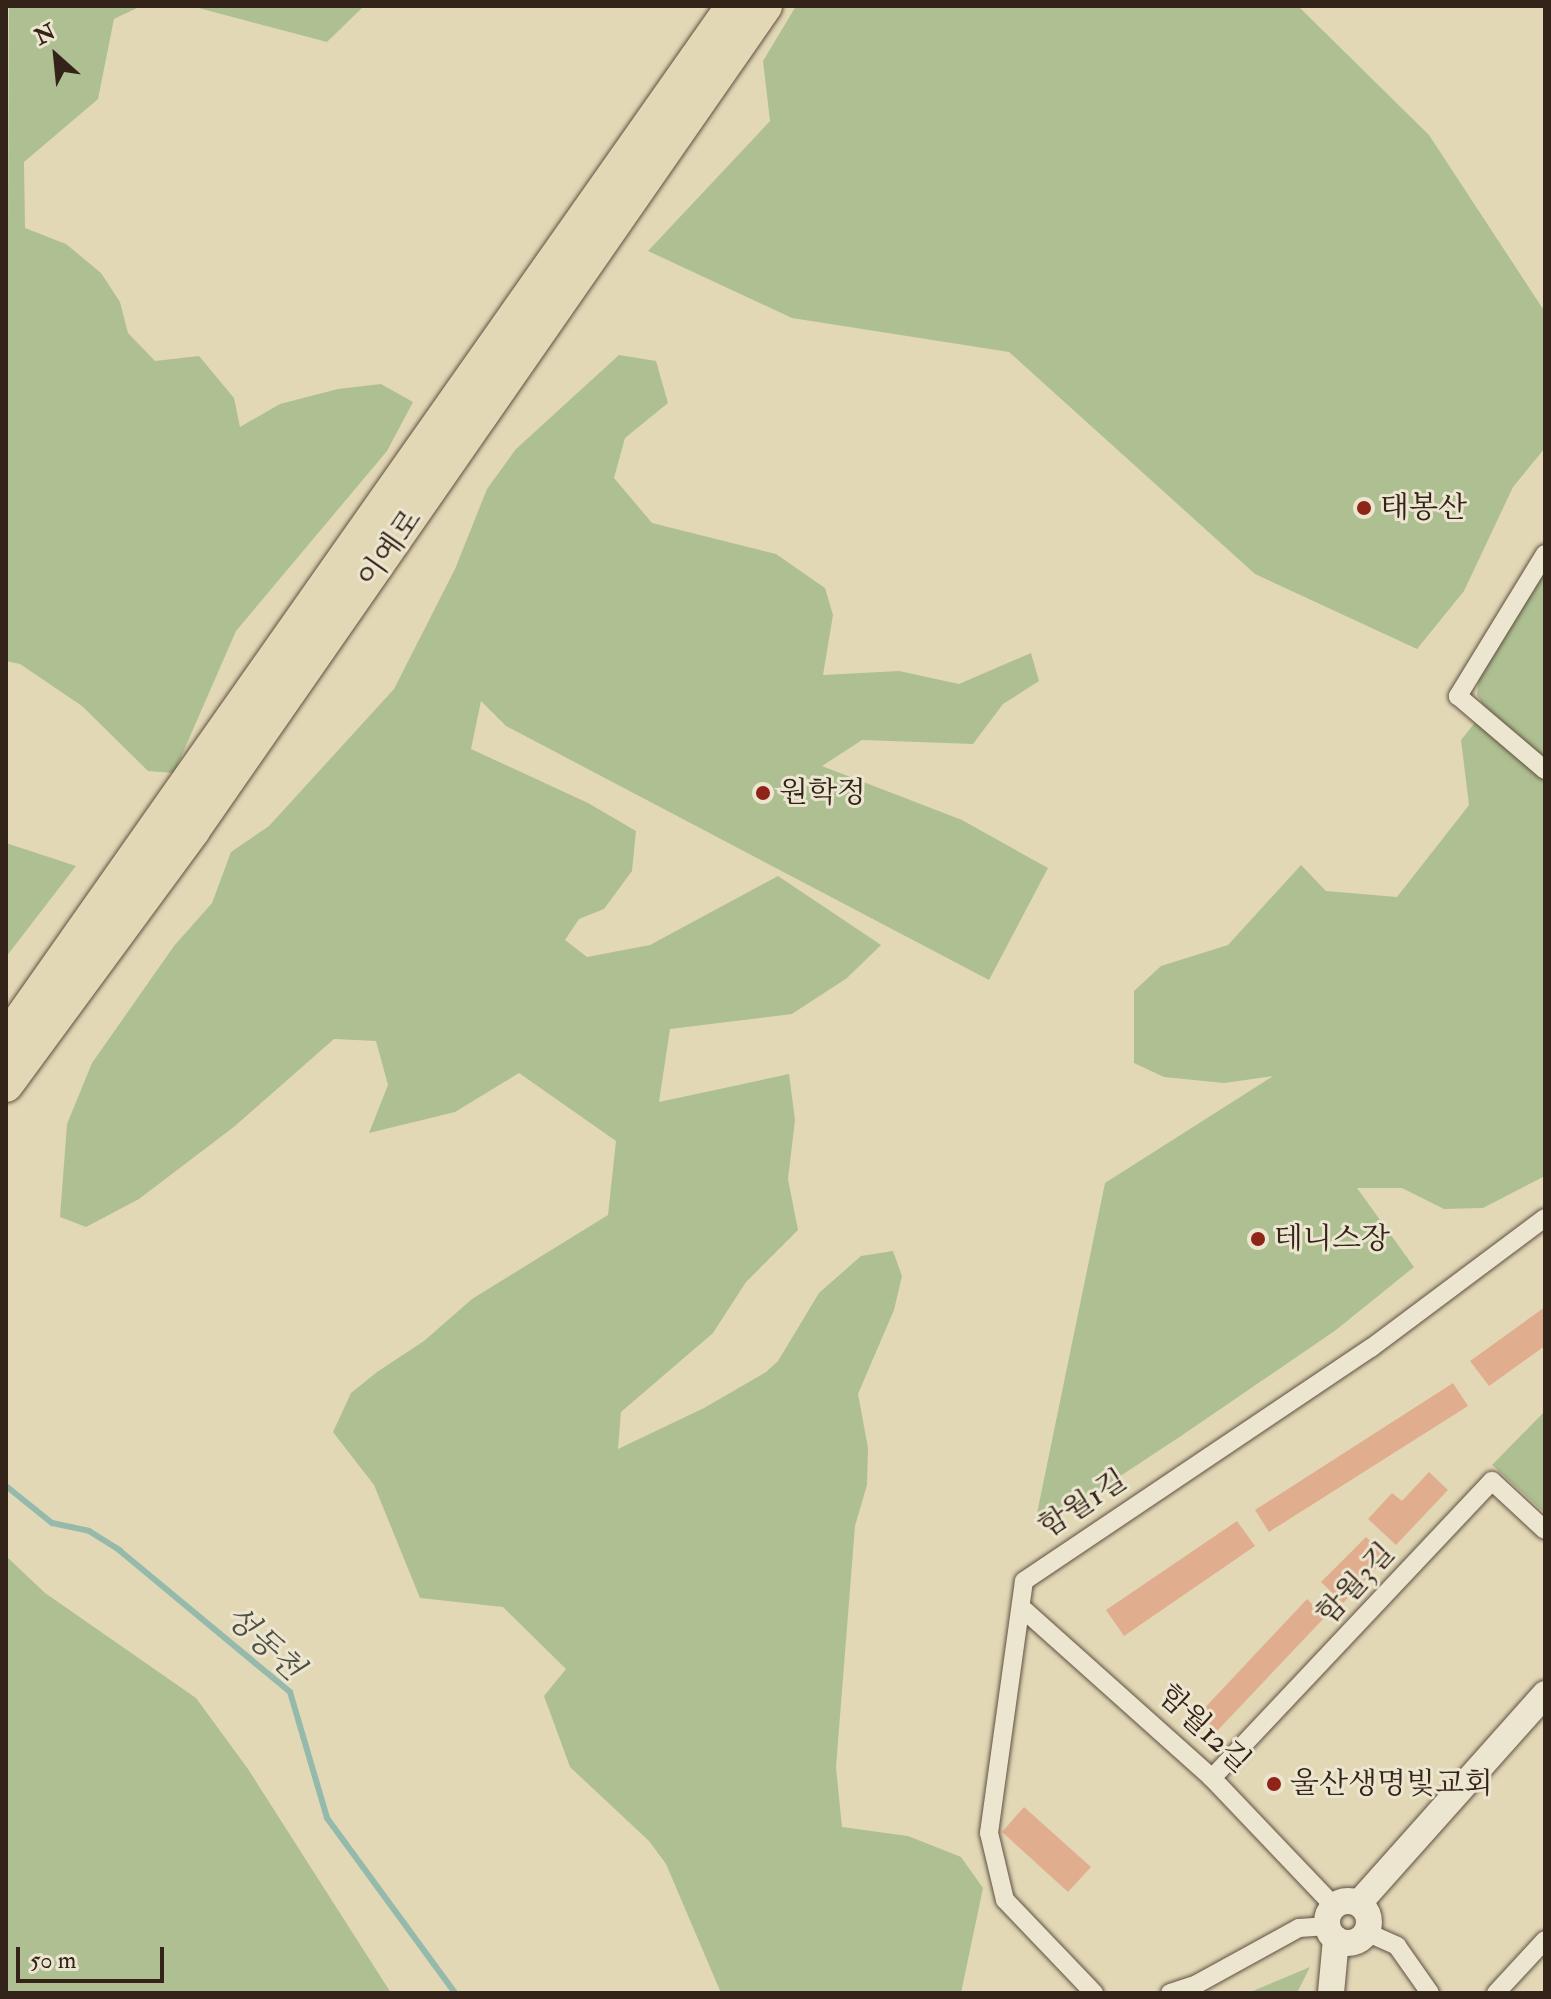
<!DOCTYPE html>
<html>
<head>
<meta charset="utf-8">
<style>
	body { margin:0 }
	#map { position:relative; width:1551px; height:1999px; overflow:hidden; background:#e2d8b6; font-family:"IM FELL Double Pica","Noto Serif KR",serif }
	div>[style] { position:absolute }
	[style*='--x'] { left:calc(var(--x)*1px); top:calc(var(--y)*1px); width:calc(var(--w)*1px); rotate:calc(var(--a)*1deg) }
	.green>* { inset:0; background:#aec092 }
	.stream>* { height:6px; margin:-3px; padding:0 3px; transform-origin:3px; border-radius:3px; background:#95baac }
	.building>* { inset:0; background:#e0ae8f }
	.roads { filter:drop-shadow(0 0 2px #605040) drop-shadow(0 0 2px #605040) }
	.street>* { height:18px; margin:-9px; padding:0 9px; transform-origin:9px; border-radius:9px; background:#ece6d0 }
	.secondary>* { height:26px; margin:-13px; padding:0 13px; transform-origin:13px; border-radius:13px; background:#ece6d0 }
	.secondary>.ring { margin:-13px; padding:0; box-sizing:content-box; background:none; border:26px solid #ece6d0; border-radius:50% }
	.highway>* { height:34px; margin:-17px; padding:0 17px; transform-origin:17px; border-radius:17px; background:#e2d8b6 }
	.dots>* { width:22px; height:22px; translate:-50% -50%; box-sizing:border-box; border:4px solid #ece6d0; border-radius:50% }
	span { translate:-50% -50%; white-space:nowrap; text-align:center; line-height:1.15; -webkit-text-stroke:6px #ece6d0; paint-order:stroke }
	.poi-label { font-size:30px; color:#342318 }
	.left { translate:0 -50%; text-align:left }
	.street-label { font-size:30px; color:#342318 }
	.water-label { font-size:32px; color:#515044; font-style:italic }
	.frame { position:absolute; inset:0; border:8px solid #342318; pointer-events:none }
	.north { position:absolute; left:16px; top:16px; width:80px; height:80px; -webkit-text-stroke:6px #ece6d0; paint-order:stroke; rotate:333deg; font-size:22px; font-weight:700; line-height:32px; text-align:center; color:#342318 }
	.north::after { content:''; display:block; margin:auto; width:28px; height:36px; background:#342318; clip-path:polygon(50% 0,100% 100%,50% 72%,0 100%) }
	.scale { position:absolute; left:16px; top:1947px; width:148px; height:36px; box-sizing:border-box; border:4px solid #342318; border-top:0; padding-left:10px; font-size:24px; line-height:28px; white-space:nowrap; color:#342318; -webkit-text-stroke:6px #ece6d0; paint-order:stroke }
</style>
</head>
<body>
<div id="map">
	<div class="green">
		<div style="clip-path:polygon(9px 6px,141px 6px,114px 19px,98px 99px,24px 162px,25px 228px,66px 244px,101px 273px,120px 302px,128px 333px,155px 361px,199px 356px,234px 398px,240px 427px,280px 404px,338px 389px,381px 384px,413px 402px,387px 451px,236px 631px,174px 773px,148px 771px,82px 706px,20px 664px,6px 661px)"></div>
		<div style="clip-path:polygon(191px 6px,364px 6px,327px 42px)"></div>
		<div style="clip-path:polygon(796px 6px,1298px 6px,1429px 135px,1545px 312px,1545px 448px,1513px 487px,1464px 591px,1417px 649px,1255px 574px,1009px 352px,792px 318px,648px 251px,770px 121px,763px 61px)"></div>
		<div style="clip-path:polygon(619px 355px,656px 361px,668px 403px,625px 438px,614px 478px,652px 523px,776px 554px,825px 588px,833px 615px,823px 675px,899px 671px,959px 684px,1031px 653px,1039px 681px,1003px 704px,973px 744px,862px 740px,822px 766px,962px 820px,1048px 868px,989px 980px,506px 726px,481px 701px,471px 749px,588px 803px,636px 831px,632px 871px,604px 909px,579px 919px,565px 940px,587px 957px,650px 945px,778px 876px,881px 945px,847px 978px,792px 1014px,670px 1029px,659px 1102px,789px 1074px,795px 1120px,788px 1179px,798px 1230px,746px 1282px,713px 1333px,621px 1412px,618px 1449px,704px 1408px,766px 1372px,778px 1361px,819px 1293px,861px 1256px,893px 1251px,902px 1276px,894px 1310px,858px 1394px,868px 1448px,867px 1485px,855px 1526px,836px 1767px,842px 1827px,908px 1836px,961px 1857px,983px 1888px,961px 1993px,721px 1993px,666px 1864px,649px 1841px,570px 1767px,544px 1696px,566px 1669px,503px 1607px,420px 1598px,374px 1485px,333px 1432px,351px 1393px,377px 1372px,424px 1341px,472px 1299px,608px 1215px,616px 1141px,519px 1073px,455px 1112px,369px 1133px,388px 1085px,376px 1041px,334px 1039px,235px 1126px,139px 1199px,86px 1227px,60px 1217px,67px 1124px,92px 1063px,174px 946px,212px 903px,231px 852px,269px 826px,394px 689px,455px 569px,487px 489px,516px 449px)"></div>
		<div style="clip-path:polygon(1545px 570px,1545px 1176px,1483px 1208px,1444px 1209px,1402px 1188px,1357px 1188px,1414px 1267px,1336px 1330px,1181px 1436px,1049px 1523px,1036px 1518px,1105px 1183px,1273px 1076px,1224px 1083px,1164px 1077px,1134px 1063px,1134px 991px,1161px 966px,1228px 945px,1301px 865px,1326px 891px,1397px 897px,1469px 805px,1461px 740px,1486px 709px,1477px 695px,1479px 676px)"></div>
		<div style="clip-path:polygon(6px 843px,76px 866px,6px 957px)"></div>
		<div style="clip-path:polygon(1545px 1411px,1545px 1513px,1492px 1465px)"></div>
		<div style="clip-path:polygon(6px 1556px,45px 1593px,196px 1698px,248px 1769px,391px 1993px,6px 1993px)"></div>
		<div style="clip-path:polygon(1310px 1967px,1297px 1993px,1248px 1993px)"></div>
	</div>
	<div class="stream">
		<div style="--x:6;--y:1486;--w:59;--a:38.8"></div>
		<div style="--x:52;--y:1523;--w:38;--a:12"></div>
		<div style="--x:89;--y:1531;--w:36;--a:32"></div>
		<div style="--x:119;--y:1550;--w:222;--a:39.7"></div>
		<div style="--x:290;--y:1692;--w:131;--a:73.6"></div>
		<div style="--x:327;--y:1818;--w:217;--a:53.8"></div>
	</div>
	<div class="building">
		<div style="clip-path:polygon(1545px 1307px,1545px 1346px,1489px 1386px,1470px 1361px)"></div>
		<div style="clip-path:polygon(1453px 1383px,1468px 1406px,1269px 1532px,1255px 1510px)"></div>
		<div style="clip-path:polygon(1429px 1472px,1448px 1490px,1396px 1545px,1368px 1519px,1392px 1493px,1402px 1501px)"></div>
		<div style="clip-path:polygon(1237px 1521px,1255px 1546px,1124px 1636px,1106px 1610px)"></div>
		<div style="clip-path:polygon(1366px 1537px,1387px 1557px,1343px 1603px,1321px 1582px)"></div>
		<div style="clip-path:polygon(1307px 1599px,1325px 1617px,1217px 1731px,1199px 1714px)"></div>
		<div style="clip-path:polygon(1024px 1807px,1091px 1867px,1068px 1892px,1002px 1832px)"></div>
	</div>
	<div class="roads">
		<div class="street">
			<div style="--x:1545;--y:554;--w:167;--a:121.5"></div>
			<div style="--x:1458;--y:696;--w:114;--a:40.4"></div>
			<div style="--x:1022;--y:1608;--w:255;--a:41.8"></div>
			<div style="--x:1212;--y:1778;--w:177;--a:46.4"></div>
			<div style="--x:1212;--y:1778;--w:408;--a:-46.7"></div>
			<div style="--x:1492;--y:1481;--w:72;--a:42.8"></div>
			<div style="--x:1366;--y:1932;--w:34;--a:24"></div>
			<div style="--x:1397;--y:1946;--w:57;--a:54.9"></div>
			<div style="--x:1094;--y:1993;--w:129;--a:-133.7"></div>
			<div style="--x:1005;--y:1900;--w:69;--a:-103.4"></div>
			<div style="--x:989;--y:1833;--w:254;--a:-82.1"></div>
			<div style="--x:1024;--y:1581;--w:418;--a:-33.9"></div>
			<div style="--x:1371;--y:1348;--w:217;--a:-36.8"></div>
			<div style="--x:1170;--y:1993;--w:28;--a:-18"></div>
			<div style="--x:1197;--y:1984;--w:116;--a:-28.8"></div>
			<div style="--x:1299;--y:1928;--w:29;--a:-4"></div>
			<div style="--x:1496;--y:1993;--w:72;--a:-47.2"></div>
		</div>
		<div class="secondary">
			<div class="ring" style="left:1327px;top:1901px;width:16px;height:16px"></div>
			<div style="--x:1359;--y:1903;--w:280;--a:-48.3"></div>
			<div style="--x:1331;--y:1993;--w:54;--a:-84.7"></div>
		</div>
		<div class="highway">
			<div style="--x:6;--y:1040;--w:1264;--a:-54.89"></div>
			<div style="--x:6;--y:1085;--w:316;--a:-53.7"></div>
			<div style="--x:193;--y:830;--w:1003;--a:-55.23"></div>
		</div>
	</div>
	<div class="dots">
		<div style="left:1364px;top:508px;background:#8f2418"></div>
		<div style="left:763px;top:793px;background:#8f2418"></div>
		<div style="left:1258px;top:1239px;background:#8f2418"></div>
		<div style="left:1274px;top:1784px;background:#8f2418"></div>
	</div>
	<div class="poi-label">
		<span class="left" style="left:1380px;top:508px">태봉산</span>
		<span class="left" style="left:779px;top:793px">원학정</span>
		<span class="left" style="left:1274px;top:1239px">테니스장</span>
		<span class="left" style="left:1290px;top:1784px">울산생명빛교회</span>
	</div>
	<div class="street-label">
		<span style="left:390px;top:549px;rotate:-55deg">이예로</span>
		<span style="left:1083px;top:1504px;rotate:-33deg">함월1길</span>
		<span style="left:1356px;top:1584px;rotate:-47deg">함월3길</span>
		<span style="left:1204px;top:1729px;rotate:43deg">함월12길</span>
	</div>
	<div class="water-label">
		<span style="left:264px;top:1643px;rotate:43deg">성동천</span>
	</div>
	<div class="frame"></div>
	<div class="north">N</div>
	<div class="scale">50 m</div>
</div>
</body>
</html>
